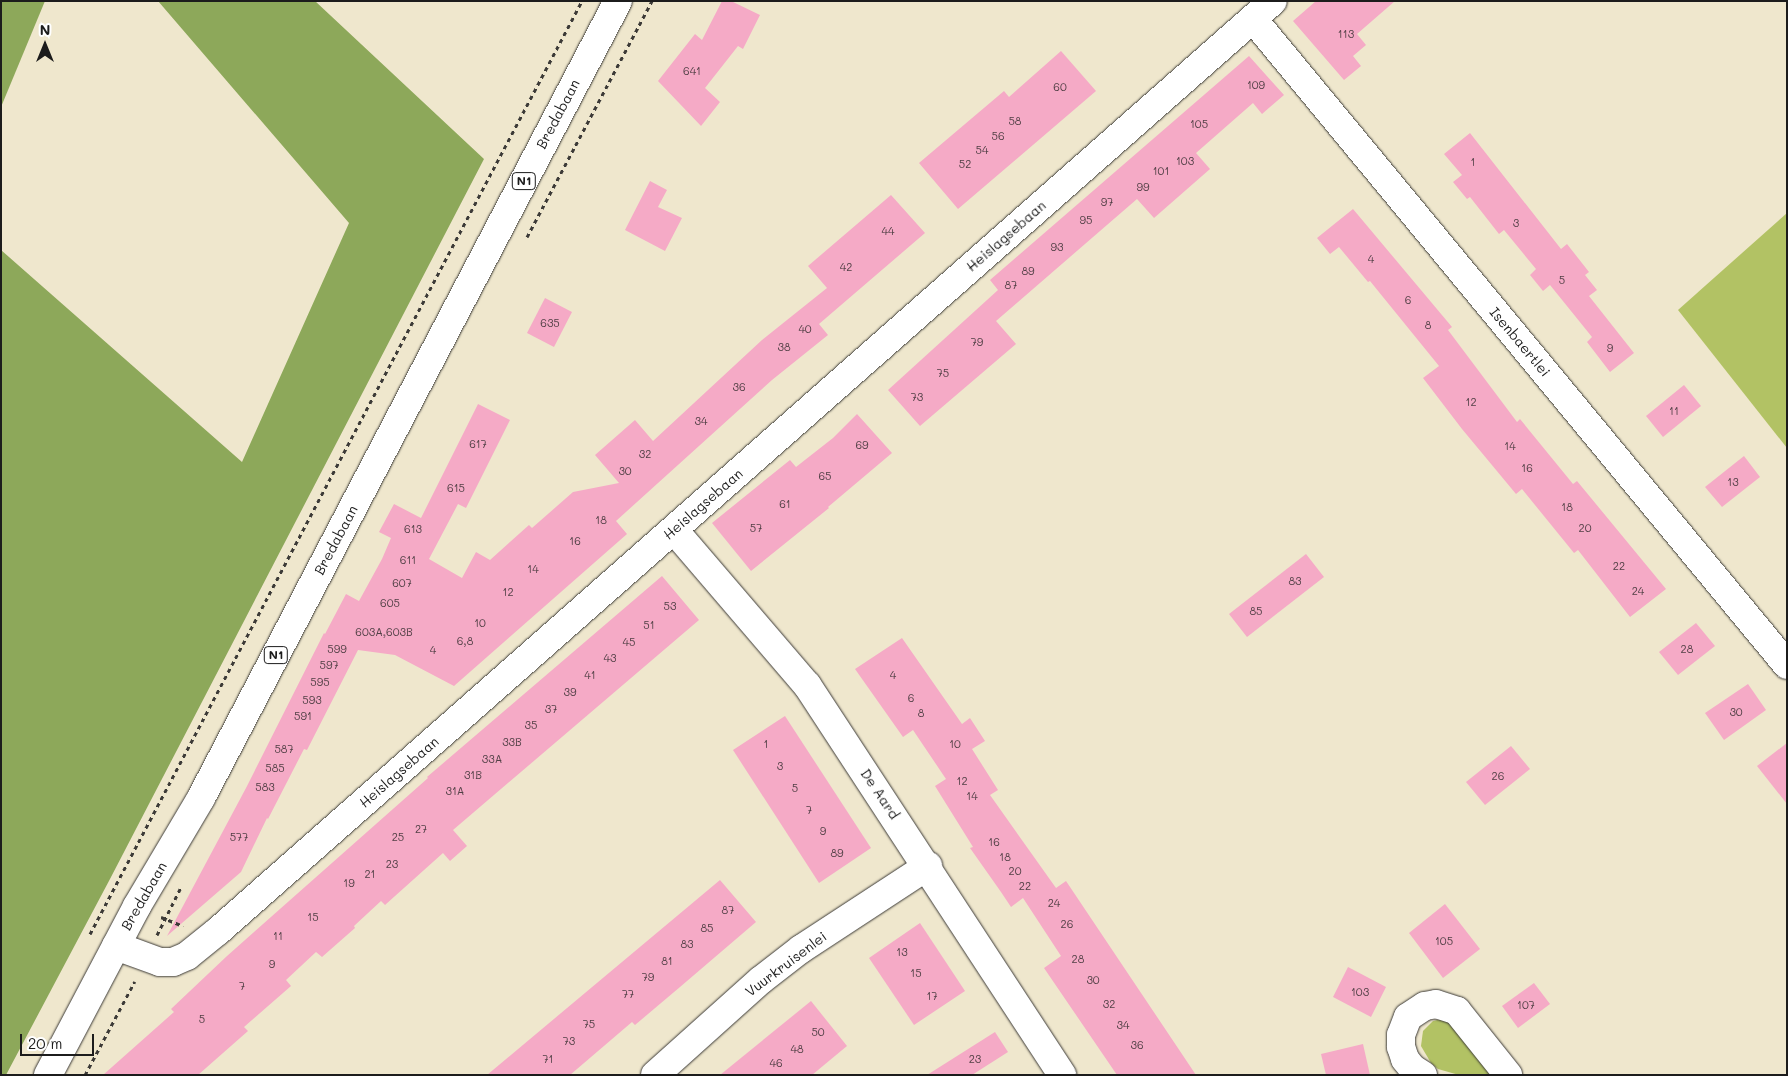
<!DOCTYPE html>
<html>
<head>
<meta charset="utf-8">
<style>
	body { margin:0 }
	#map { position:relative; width:1788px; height:1076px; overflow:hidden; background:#efe7cd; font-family:Mali,sans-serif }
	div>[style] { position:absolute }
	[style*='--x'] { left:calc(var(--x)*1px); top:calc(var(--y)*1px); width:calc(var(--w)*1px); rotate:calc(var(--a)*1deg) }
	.green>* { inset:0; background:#b2c264 }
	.forest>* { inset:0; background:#8da85a }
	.building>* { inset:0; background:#f5aac6 }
	.path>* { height:3px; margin-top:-1.5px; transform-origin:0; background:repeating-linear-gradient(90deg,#3c3a37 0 4px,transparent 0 8px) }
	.roads { filter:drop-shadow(0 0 1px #3c3a37) drop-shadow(0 0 1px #3c3a37) }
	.minor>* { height:28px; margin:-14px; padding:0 14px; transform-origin:14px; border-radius:14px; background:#fff }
	.major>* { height:28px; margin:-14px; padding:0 14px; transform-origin:14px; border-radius:14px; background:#fff }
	span { translate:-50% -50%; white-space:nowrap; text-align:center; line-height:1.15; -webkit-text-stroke:4px #fff; paint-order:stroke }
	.number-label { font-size:11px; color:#524046 }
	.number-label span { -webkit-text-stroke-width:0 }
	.shield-label span { padding:1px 4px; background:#fff; border:1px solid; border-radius:4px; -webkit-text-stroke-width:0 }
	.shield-label { font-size:12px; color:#1c1c1c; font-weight:700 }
	.street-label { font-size:14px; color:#1c1c1c }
	.frame { position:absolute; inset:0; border:2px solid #1c1c1c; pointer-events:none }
	.north { position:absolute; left:20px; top:20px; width:50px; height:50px; -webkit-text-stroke:4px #fff; paint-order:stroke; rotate:0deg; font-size:14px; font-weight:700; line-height:20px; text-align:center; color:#1c1c1c }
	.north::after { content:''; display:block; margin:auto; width:18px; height:22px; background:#1c1c1c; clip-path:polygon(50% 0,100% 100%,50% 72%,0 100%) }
	.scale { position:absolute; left:20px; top:1034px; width:74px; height:22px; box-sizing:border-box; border:2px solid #1c1c1c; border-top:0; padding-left:6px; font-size:15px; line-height:18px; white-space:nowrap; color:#1c1c1c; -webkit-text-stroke:4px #fff; paint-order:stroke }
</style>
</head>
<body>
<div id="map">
	<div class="green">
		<div style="clip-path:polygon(1787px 213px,1787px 448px,1678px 310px)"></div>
		<div style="clip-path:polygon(1446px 1018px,1501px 1075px,1459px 1075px,1438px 1069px,1431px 1063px,1421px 1046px,1423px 1031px,1433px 1021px)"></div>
	</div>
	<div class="forest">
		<div style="clip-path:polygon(1px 1px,45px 1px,1px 107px)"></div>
		<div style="clip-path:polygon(158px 1px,315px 1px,484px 159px,110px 879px,6px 1075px,1px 1075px,1px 250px,242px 462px,349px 223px)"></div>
	</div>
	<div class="building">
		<div style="clip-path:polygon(722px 1px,731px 1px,760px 15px,743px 49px,738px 46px,705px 88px,720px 102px,701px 126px,658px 81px,695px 34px,702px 40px)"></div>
		<div style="clip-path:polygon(1316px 1px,1395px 1px,1357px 34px,1366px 45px,1353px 56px,1361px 66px,1344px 80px,1293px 21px)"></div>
		<div style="clip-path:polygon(1061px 51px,1096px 91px,958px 209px,919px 163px,1004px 91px,1009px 97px)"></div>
		<div style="clip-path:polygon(1249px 56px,1284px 95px,1262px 114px,1253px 103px,1196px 153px,1210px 169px,1154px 218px,1137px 199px,996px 321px,1016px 344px,920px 426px,888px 390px,998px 290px,990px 280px)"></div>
		<div style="clip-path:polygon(1470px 133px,1561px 249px,1567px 244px,1589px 272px,1585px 275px,1597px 290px,1589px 296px,1634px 353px,1610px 372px,1587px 342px,1592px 337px,1550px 285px,1543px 291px,1530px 275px,1536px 269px,1504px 230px,1499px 234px,1470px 197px,1467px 199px,1453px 182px,1462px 175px,1444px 154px)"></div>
		<div style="clip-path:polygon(650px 181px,667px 190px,658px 207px,682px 218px,665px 251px,625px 230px)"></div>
		<div style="clip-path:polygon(891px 195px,925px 233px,819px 324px,828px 335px,772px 380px,616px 521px,627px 534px,454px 686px,395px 655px,358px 650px,307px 750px,304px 749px,268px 819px,267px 818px,241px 872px,167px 936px,246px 788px,324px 633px,325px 634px,346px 594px,359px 601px,382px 559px,391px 538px,379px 532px,394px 504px,421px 518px,478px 404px,510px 420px,466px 508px,458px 504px,429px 559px,462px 578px,476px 552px,490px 560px,529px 525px,532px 528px,573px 492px,619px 483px,595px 455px,635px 420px,653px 441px,762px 340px,827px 288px,808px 266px)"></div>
		<div style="clip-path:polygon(1353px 209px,1452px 327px,1448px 330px,1517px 422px,1520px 419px,1573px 484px,1577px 481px,1666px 589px,1630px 617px,1578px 550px,1574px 553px,1522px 489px,1516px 494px,1462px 429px,1423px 378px,1439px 366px,1370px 281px,1368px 282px,1339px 247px,1330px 254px,1317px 238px)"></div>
		<div style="clip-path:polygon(545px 298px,572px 312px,554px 347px,527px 333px)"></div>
		<div style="clip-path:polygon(1684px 385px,1701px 406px,1663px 437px,1646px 416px)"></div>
		<div style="clip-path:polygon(857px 414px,892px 453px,828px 507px,829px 508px,751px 571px,712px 523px,790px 460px,796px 467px,833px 438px)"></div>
		<div style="clip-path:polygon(1744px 456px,1760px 477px,1722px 507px,1705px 487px)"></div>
		<div style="clip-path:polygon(1306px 554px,1324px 577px,1247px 637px,1229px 614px)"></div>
		<div style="clip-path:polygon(662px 576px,699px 620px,453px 830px,467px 846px,450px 861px,443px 853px,385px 905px,381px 901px,354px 926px,355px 928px,322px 957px,316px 952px,286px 980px,291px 986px,244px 1027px,248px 1031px,198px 1075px,103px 1075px,174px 1012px,171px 1009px,227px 956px,428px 778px,427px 777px)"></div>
		<div style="clip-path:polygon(1696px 623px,1715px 646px,1678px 675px,1659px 652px)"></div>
		<div style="clip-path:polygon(902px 638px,962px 724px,970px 718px,985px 741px,972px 749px,998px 790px,990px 795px,1056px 888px,1066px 881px,1196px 1075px,1117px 1075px,1044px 968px,1061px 956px,1023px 898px,1011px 907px,1001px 892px,970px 848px,973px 847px,935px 786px,946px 779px,913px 730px,903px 737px,855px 669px)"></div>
		<div style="clip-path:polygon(1748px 684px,1766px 710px,1724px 740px,1705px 713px)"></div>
		<div style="clip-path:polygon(785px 716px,871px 848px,819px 883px,733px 750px)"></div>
		<div style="clip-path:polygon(1787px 743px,1787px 804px,1757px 766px)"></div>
		<div style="clip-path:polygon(1511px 746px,1530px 769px,1485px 805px,1466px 782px)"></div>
		<div style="clip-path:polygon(720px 880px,756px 922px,680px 987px,635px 1025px,632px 1022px,570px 1075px,487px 1075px)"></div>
		<div style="clip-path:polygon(1445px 904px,1480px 949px,1443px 978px,1409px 933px)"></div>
		<div style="clip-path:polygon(920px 923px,965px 991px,914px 1025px,869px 958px)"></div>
		<div style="clip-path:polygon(1348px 967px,1386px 987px,1371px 1017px,1333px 997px)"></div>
		<div style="clip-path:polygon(1534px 983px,1550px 1004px,1518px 1028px,1502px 1006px)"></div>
		<div style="clip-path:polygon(811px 1001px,847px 1046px,812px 1075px,720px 1075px)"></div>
		<div style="clip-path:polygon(995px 1032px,1008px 1052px,972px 1075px,927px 1075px)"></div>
		<div style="clip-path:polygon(1363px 1044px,1370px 1075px,1326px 1075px,1321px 1054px)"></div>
	</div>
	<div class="path">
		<div style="--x:527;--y:237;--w:267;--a:-62.1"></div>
		<div style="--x:161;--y:917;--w:24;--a:22"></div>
		<div style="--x:90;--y:934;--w:1055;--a:-62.2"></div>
		<div style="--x:157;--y:935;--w:54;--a:-63.4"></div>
		<div style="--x:85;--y:1075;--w:106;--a:-62"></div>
	</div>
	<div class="roads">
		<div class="minor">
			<div style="--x:1253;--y:19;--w:838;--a:50.42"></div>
			<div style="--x:674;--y:530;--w:204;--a:49.4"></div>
			<div style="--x:807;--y:685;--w:466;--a:56.8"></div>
			<div style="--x:116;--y:946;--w:47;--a:20"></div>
			<div style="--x:160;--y:962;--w:13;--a:0"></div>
			<div style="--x:173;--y:962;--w:15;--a:-23"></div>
			<div style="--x:187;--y:956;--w:40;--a:-39"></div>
			<div style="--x:218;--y:931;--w:1406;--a:-41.4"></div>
			<div style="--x:655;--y:1075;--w:142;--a:-41.9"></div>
			<div style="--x:761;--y:980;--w:51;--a:-37.8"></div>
			<div style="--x:801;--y:949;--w:152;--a:-33.2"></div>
			<div style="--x:1423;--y:1075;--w:13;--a:-148"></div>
			<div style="--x:1412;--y:1068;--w:11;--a:-128"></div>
			<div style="--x:1405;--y:1059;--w:13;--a:-108"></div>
			<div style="--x:1401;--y:1047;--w:12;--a:-90"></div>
			<div style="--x:1401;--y:1035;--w:19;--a:-69"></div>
			<div style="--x:1408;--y:1017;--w:20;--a:-33"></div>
			<div style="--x:1425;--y:1006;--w:11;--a:-10"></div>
			<div style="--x:1436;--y:1004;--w:22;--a:18"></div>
			<div style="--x:1457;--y:1011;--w:82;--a:51.4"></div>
		</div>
		<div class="major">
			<div style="--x:48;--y:1075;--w:191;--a:-62.2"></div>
			<div style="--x:137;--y:906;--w:126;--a:-59.3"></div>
			<div style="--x:201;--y:798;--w:899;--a:-62.38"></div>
		</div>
	</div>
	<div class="number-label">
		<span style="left:1346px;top:34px">113</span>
		<span style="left:692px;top:71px">641</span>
		<span style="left:1256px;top:85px">109</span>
		<span style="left:1060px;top:87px">60</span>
		<span style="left:1015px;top:121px">58</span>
		<span style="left:1199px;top:124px">105</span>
		<span style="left:998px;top:136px">56</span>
		<span style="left:982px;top:150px">54</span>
		<span style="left:1185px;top:161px">103</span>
		<span style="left:1473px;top:162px">1</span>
		<span style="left:965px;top:164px">52</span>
		<span style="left:1161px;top:171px">101</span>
		<span style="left:1143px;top:187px">99</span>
		<span style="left:1107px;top:202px">97</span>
		<span style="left:1086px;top:220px">95</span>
		<span style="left:1516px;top:223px">3</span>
		<span style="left:888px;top:231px">44</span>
		<span style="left:1057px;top:247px">93</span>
		<span style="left:1371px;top:259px">4</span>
		<span style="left:846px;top:267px">42</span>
		<span style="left:1028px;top:271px">89</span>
		<span style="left:1562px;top:280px">5</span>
		<span style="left:1011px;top:285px">87</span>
		<span style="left:1408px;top:300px">6</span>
		<span style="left:550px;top:323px">635</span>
		<span style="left:1428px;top:325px">8</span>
		<span style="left:805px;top:329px">40</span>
		<span style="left:977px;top:342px">79</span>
		<span style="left:784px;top:347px">38</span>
		<span style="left:1610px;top:348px">9</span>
		<span style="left:943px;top:373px">75</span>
		<span style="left:739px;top:387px">36</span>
		<span style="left:917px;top:397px">73</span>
		<span style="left:1471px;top:402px">12</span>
		<span style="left:1674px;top:411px">11</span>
		<span style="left:701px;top:421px">34</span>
		<span style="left:478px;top:444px">617</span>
		<span style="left:862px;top:445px">69</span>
		<span style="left:1510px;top:446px">14</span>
		<span style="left:645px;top:454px">32</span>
		<span style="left:1527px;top:468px">16</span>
		<span style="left:625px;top:471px">30</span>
		<span style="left:825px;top:476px">65</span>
		<span style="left:1733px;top:482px">13</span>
		<span style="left:456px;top:488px">615</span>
		<span style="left:785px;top:504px">61</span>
		<span style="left:1567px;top:507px">18</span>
		<span style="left:601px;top:520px">18</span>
		<span style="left:756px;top:528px">57</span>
		<span style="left:1585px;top:528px">20</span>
		<span style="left:413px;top:529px">613</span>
		<span style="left:575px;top:541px">16</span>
		<span style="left:408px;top:560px">611</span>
		<span style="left:1619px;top:566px">22</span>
		<span style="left:533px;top:569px">14</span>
		<span style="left:1295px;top:581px">83</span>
		<span style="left:402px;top:583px">607</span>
		<span style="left:1638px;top:591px">24</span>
		<span style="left:508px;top:592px">12</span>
		<span style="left:390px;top:603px">605</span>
		<span style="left:670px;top:606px">53</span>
		<span style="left:1256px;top:611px">85</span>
		<span style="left:480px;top:623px">10</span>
		<span style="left:649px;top:625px">51</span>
		<span style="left:384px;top:632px">603A,603B</span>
		<span style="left:465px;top:641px">6,8</span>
		<span style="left:629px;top:642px">45</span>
		<span style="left:337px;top:649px">599</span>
		<span style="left:1687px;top:649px">28</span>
		<span style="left:433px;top:650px">4</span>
		<span style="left:610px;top:658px">43</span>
		<span style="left:329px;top:665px">597</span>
		<span style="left:590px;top:675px">41</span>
		<span style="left:893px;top:675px">4</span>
		<span style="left:320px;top:682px">595</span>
		<span style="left:570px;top:692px">39</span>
		<span style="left:911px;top:698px">6</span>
		<span style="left:312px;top:700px">593</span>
		<span style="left:551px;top:709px">37</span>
		<span style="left:1736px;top:712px">30</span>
		<span style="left:921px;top:713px">8</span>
		<span style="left:303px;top:716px">591</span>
		<span style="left:531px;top:725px">35</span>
		<span style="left:512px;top:742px">33B</span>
		<span style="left:766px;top:744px">1</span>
		<span style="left:955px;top:744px">10</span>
		<span style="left:284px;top:749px">587</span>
		<span style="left:492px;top:759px">33A</span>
		<span style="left:780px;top:766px">3</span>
		<span style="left:275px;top:768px">585</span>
		<span style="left:473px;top:775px">31B</span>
		<span style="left:1498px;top:776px">26</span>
		<span style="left:962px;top:781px">12</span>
		<span style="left:265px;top:787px">583</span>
		<span style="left:795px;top:788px">5</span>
		<span style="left:455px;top:791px">31A</span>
		<span style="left:972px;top:796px">14</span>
		<span style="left:809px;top:810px">7</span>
		<span style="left:421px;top:829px">27</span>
		<span style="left:823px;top:831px">9</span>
		<span style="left:239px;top:837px">577</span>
		<span style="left:398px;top:837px">25</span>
		<span style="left:994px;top:842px">16</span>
		<span style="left:837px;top:853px">89</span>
		<span style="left:1005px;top:857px">18</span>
		<span style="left:392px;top:864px">23</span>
		<span style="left:1015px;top:871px">20</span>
		<span style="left:370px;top:874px">21</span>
		<span style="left:349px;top:883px">19</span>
		<span style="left:1025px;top:886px">22</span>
		<span style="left:1054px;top:903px">24</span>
		<span style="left:728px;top:910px">87</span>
		<span style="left:313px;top:917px">15</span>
		<span style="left:1067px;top:924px">26</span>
		<span style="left:707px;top:928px">85</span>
		<span style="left:278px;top:936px">11</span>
		<span style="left:1444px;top:941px">105</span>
		<span style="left:687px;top:944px">83</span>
		<span style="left:902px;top:952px">13</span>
		<span style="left:1078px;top:959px">28</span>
		<span style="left:667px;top:961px">81</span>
		<span style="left:272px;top:964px">9</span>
		<span style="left:916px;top:973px">15</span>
		<span style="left:648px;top:977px">79</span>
		<span style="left:1093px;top:980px">30</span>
		<span style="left:242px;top:986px">7</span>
		<span style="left:1360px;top:992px">103</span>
		<span style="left:628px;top:994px">77</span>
		<span style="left:932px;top:996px">17</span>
		<span style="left:1109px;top:1004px">32</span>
		<span style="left:1526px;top:1005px">107</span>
		<span style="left:202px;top:1019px">5</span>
		<span style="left:589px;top:1024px">75</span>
		<span style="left:1123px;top:1025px">34</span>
		<span style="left:818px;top:1032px">50</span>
		<span style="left:569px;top:1041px">73</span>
		<span style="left:1137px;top:1045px">36</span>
		<span style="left:797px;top:1049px">48</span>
		<span style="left:548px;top:1059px">71</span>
		<span style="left:975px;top:1059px">23</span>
		<span style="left:776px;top:1063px">46</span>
	</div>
	<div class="shield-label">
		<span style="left:524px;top:181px">N1</span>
		<span style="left:276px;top:655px">N1</span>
	</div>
	<div class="street-label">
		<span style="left:558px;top:114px;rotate:-62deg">Bredabaan</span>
		<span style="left:1006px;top:236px;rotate:-41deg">Heislagsebaan</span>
		<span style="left:1520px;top:342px;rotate:50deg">Isenbaertlei</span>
		<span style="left:703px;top:504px;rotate:-41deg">Heislagsebaan</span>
		<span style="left:336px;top:540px;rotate:-62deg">Bredabaan</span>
		<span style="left:399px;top:772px;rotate:-41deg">Heislagsebaan</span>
		<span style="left:880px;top:794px;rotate:56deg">De Aard</span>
		<span style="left:144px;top:896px;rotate:-60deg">Bredabaan</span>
		<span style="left:786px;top:964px;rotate:-37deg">Vuurkruisenlei</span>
	</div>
	<div class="frame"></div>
	<div class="north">N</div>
	<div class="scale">20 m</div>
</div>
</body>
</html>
